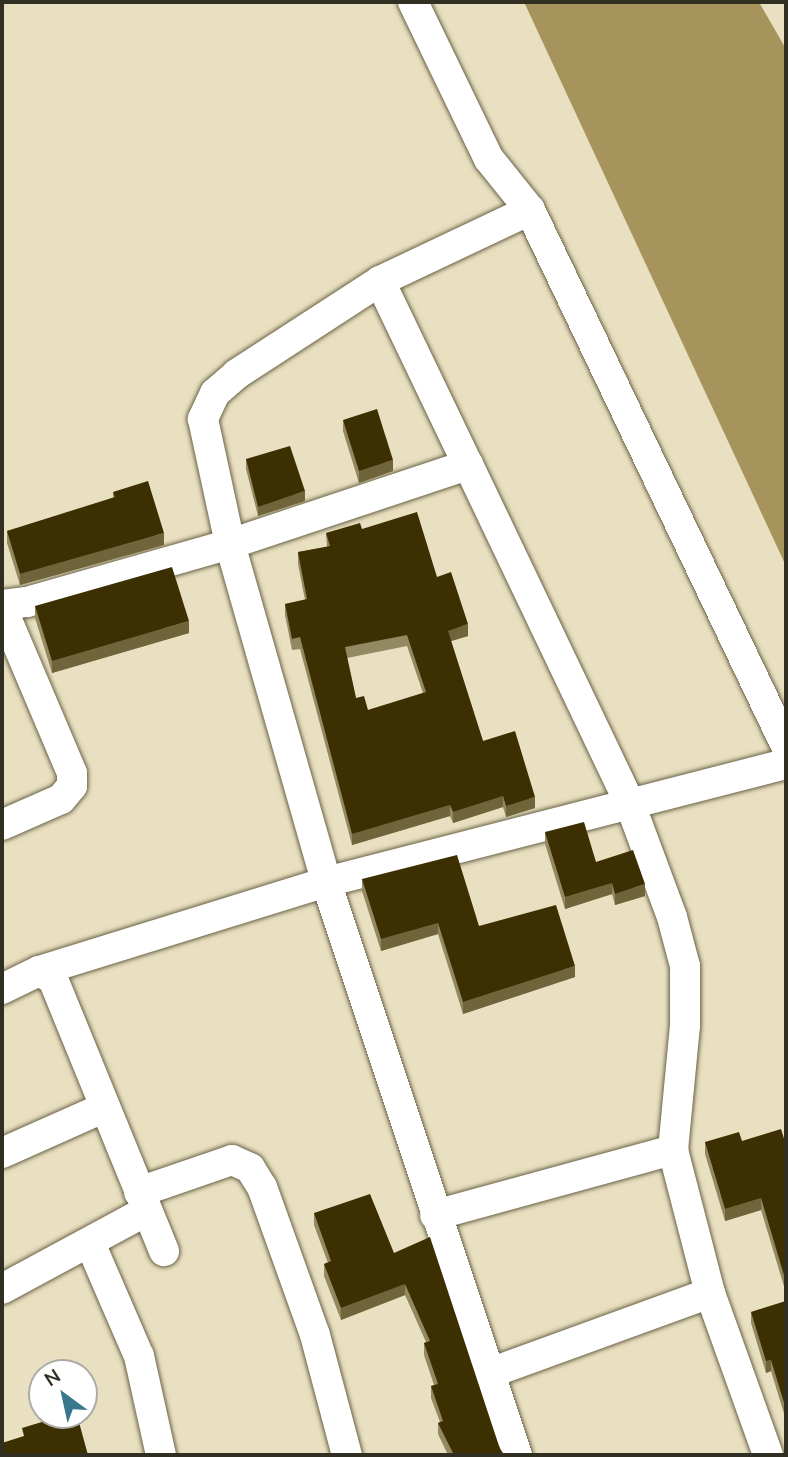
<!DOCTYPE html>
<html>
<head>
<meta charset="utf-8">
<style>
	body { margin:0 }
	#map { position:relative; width:788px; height:1457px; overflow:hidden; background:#e9e0c1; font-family:"Nunito Sans",sans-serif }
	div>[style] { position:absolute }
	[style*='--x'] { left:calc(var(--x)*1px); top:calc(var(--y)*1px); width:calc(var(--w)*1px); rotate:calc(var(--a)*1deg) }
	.water>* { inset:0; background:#a7945c }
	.roads { filter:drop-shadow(0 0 2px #6a6246) drop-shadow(0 0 2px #6a6246) }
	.minor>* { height:30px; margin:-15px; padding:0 15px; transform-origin:15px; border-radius:15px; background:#fff }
	.wall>* { inset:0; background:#928861 }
	.shaded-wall>* { inset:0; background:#70643b }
	.building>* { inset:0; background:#3c2f01 }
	span { translate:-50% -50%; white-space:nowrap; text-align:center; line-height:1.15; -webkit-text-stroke:7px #fff; paint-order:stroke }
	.frame { position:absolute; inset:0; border:4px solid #312e22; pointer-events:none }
	.north { position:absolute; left:28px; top:1359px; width:70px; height:70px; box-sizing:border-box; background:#fff; border:2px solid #adaba7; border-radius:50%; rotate:327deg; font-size:19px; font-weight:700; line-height:28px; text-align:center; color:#312e22 }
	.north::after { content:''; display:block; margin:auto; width:24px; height:32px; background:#39778c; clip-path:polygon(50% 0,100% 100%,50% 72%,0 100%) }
</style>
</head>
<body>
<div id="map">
	<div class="water">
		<div style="clip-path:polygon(524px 2px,759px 2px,786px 49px,786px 566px)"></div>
	</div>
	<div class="roads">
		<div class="minor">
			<div style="--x:413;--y:2;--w:174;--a:64.2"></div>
			<div style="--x:489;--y:159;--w:65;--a:51.2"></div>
			<div style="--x:530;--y:210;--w:594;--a:64.47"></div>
			<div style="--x:380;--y:281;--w:171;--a:147"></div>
			<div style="--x:237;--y:374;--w:29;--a:139"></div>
			<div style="--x:215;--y:393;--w:29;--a:115"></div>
			<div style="--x:203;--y:419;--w:128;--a:77.8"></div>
			<div style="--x:230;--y:544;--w:351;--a:74.1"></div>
			<div style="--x:326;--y:882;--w:604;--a:71.57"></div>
			<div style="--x:2;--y:605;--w:25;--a:-7"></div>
			<div style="--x:27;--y:602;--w:211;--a:-15.9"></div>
			<div style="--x:230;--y:544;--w:251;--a:-18.4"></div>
			<div style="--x:468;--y:465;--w:204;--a:-115.6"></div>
			<div style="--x:380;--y:281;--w:166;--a:-25.3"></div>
			<div style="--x:2;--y:608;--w:179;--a:67"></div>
			<div style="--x:72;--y:773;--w:13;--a:90"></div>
			<div style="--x:72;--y:786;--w:17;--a:130"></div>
			<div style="--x:61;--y:799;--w:64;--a:156.2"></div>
			<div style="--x:39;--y:971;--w:300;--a:-17.2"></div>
			<div style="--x:326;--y:882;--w:475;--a:-14.4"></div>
			<div style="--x:2;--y:989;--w:41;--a:-25.9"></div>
			<div style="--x:39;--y:971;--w:16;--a:30"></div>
			<div style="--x:53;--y:979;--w:294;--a:67.8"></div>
			<div style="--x:673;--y:1150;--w:148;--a:75.5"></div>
			<div style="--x:710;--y:1293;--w:172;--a:70.3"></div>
			<div style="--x:2;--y:1153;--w:111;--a:-24"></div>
			<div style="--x:139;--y:1192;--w:98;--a:-19"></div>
			<div style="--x:232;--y:1160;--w:20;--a:24"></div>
			<div style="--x:250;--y:1168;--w:22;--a:58"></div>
			<div style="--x:262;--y:1187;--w:157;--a:70.3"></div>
			<div style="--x:315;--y:1335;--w:124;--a:75.1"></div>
			<div style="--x:435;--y:1215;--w:247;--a:-15.3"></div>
			<div style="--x:673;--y:1150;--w:125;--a:-84.5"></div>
			<div style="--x:685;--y:1026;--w:60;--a:-90"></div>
			<div style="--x:685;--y:966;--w:51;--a:-104.9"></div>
			<div style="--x:672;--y:917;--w:121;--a:-110.4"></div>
			<div style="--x:630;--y:804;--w:376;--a:-115.5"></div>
			<div style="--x:90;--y:1243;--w:123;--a:66.6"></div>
			<div style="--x:139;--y:1356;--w:101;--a:77.5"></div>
			<div style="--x:2;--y:1289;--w:164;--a:-28.4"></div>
			<div style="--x:490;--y:1373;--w:234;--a:-20"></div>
		</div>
	</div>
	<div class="wall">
		<div style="clip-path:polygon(343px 420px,393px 471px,359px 483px,343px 431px)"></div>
		<div style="clip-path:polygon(246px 459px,305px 501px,258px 516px,246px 469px)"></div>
		<div style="clip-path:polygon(113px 492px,164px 545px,20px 585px,7px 543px,7px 531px,113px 498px)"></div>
		<div style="clip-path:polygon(evenodd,362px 529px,437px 577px,468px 636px,451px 641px,483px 741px,535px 808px,506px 817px,503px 807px,453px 823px,450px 816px,352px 845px,300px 649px,292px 650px,285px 615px,285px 604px,305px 600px,298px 564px,298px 552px,327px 547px,326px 533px,362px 529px,407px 646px,423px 693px,368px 710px,356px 698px,347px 658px,407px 646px)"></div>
		<div style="clip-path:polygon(35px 606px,189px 633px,52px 673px,35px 618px)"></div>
		<div style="clip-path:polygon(545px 832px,596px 862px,645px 896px,615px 905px,612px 894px,565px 909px,545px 844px)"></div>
		<div style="clip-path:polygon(362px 879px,479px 926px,575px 977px,463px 1014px,438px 934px,381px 951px,362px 891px)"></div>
		<div style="clip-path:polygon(742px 1141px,786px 1145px,786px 1293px,761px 1210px,725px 1221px,705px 1154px,705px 1142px)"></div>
		<div style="clip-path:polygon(314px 1213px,394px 1253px,504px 1455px,448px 1455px,438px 1434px,438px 1423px,440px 1422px,431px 1398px,431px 1386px,434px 1385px,424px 1355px,424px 1343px,426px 1342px,405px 1295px,341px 1320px,324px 1276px,324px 1264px,328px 1263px,314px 1225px)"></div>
		<div style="clip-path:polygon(786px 1301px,786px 1420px,771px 1371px,766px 1373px,751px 1323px,751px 1312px)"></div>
	</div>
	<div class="shaded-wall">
		<div style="clip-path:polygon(393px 460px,393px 471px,359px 483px,359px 471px)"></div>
		<div style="clip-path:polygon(305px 491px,305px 501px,258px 516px,258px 507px)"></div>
		<div style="clip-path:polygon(164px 533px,164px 545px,20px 585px,20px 574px)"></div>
		<div style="clip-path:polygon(189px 621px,189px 633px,52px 673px,52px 661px)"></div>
		<div style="clip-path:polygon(468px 624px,468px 636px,448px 642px,448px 631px)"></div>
		<div style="clip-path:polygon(503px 796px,503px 807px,453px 823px,453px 812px)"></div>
		<div style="clip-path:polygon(535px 797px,535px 808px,506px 817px,506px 806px)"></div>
		<div style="clip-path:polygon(450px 805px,450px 816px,352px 845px,352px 834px)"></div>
		<div style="clip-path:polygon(612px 883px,612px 894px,565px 909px,565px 897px)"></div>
		<div style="clip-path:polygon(645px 884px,645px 896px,615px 905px,615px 894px)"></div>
		<div style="clip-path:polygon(438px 923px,438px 934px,381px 951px,381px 939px)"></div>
		<div style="clip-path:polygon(575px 966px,575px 977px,463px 1014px,463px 1002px)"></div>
		<div style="clip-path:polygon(761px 1198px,761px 1210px,725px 1221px,725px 1209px)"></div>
		<div style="clip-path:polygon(405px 1284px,405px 1295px,341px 1320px,341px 1308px)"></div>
		<div style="clip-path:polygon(771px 1360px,771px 1371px,766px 1373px,766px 1361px)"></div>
	</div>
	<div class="building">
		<div style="clip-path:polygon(377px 409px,393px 460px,359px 471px,343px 420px)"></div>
		<div style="clip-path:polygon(290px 446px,305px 491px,258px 507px,246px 459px)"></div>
		<div style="clip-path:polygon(148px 481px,164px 533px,20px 574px,7px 531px,115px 497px,113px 492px)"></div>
		<div style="clip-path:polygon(evenodd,417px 512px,437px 577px,451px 572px,468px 624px,448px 631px,483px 741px,515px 731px,535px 797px,506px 806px,503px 796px,453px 812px,450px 805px,352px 834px,300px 637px,292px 639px,285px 604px,307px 599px,298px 552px,330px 546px,326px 533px,360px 523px,362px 529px,417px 512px,407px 635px,426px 692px,368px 710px,364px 696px,356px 698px,345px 647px,407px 635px)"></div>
		<div style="clip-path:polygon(172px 567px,189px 621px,52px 661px,35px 606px)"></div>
		<div style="clip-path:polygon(584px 822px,596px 862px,633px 850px,645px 884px,615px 894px,612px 883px,565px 897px,545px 832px)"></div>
		<div style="clip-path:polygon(457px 855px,479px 926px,556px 905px,575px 966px,463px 1002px,438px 923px,381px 939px,362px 879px)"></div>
		<div style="clip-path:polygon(781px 1129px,786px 1145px,786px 1282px,761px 1198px,725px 1209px,705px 1142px,739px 1132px,742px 1141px)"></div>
		<div style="clip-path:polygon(370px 1194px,394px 1253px,430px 1237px,500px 1449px,504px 1455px,454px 1455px,438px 1423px,443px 1421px,431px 1386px,438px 1384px,424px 1343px,430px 1341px,405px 1284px,341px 1308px,324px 1264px,331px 1261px,314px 1213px)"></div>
		<div style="clip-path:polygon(786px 1301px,786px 1409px,771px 1360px,766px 1361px,751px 1312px)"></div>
		<div style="clip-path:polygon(65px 1415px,77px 1415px,88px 1455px,2px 1455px,2px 1443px,24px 1436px,22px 1428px)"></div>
	</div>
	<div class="frame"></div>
	<div class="north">N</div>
</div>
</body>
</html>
